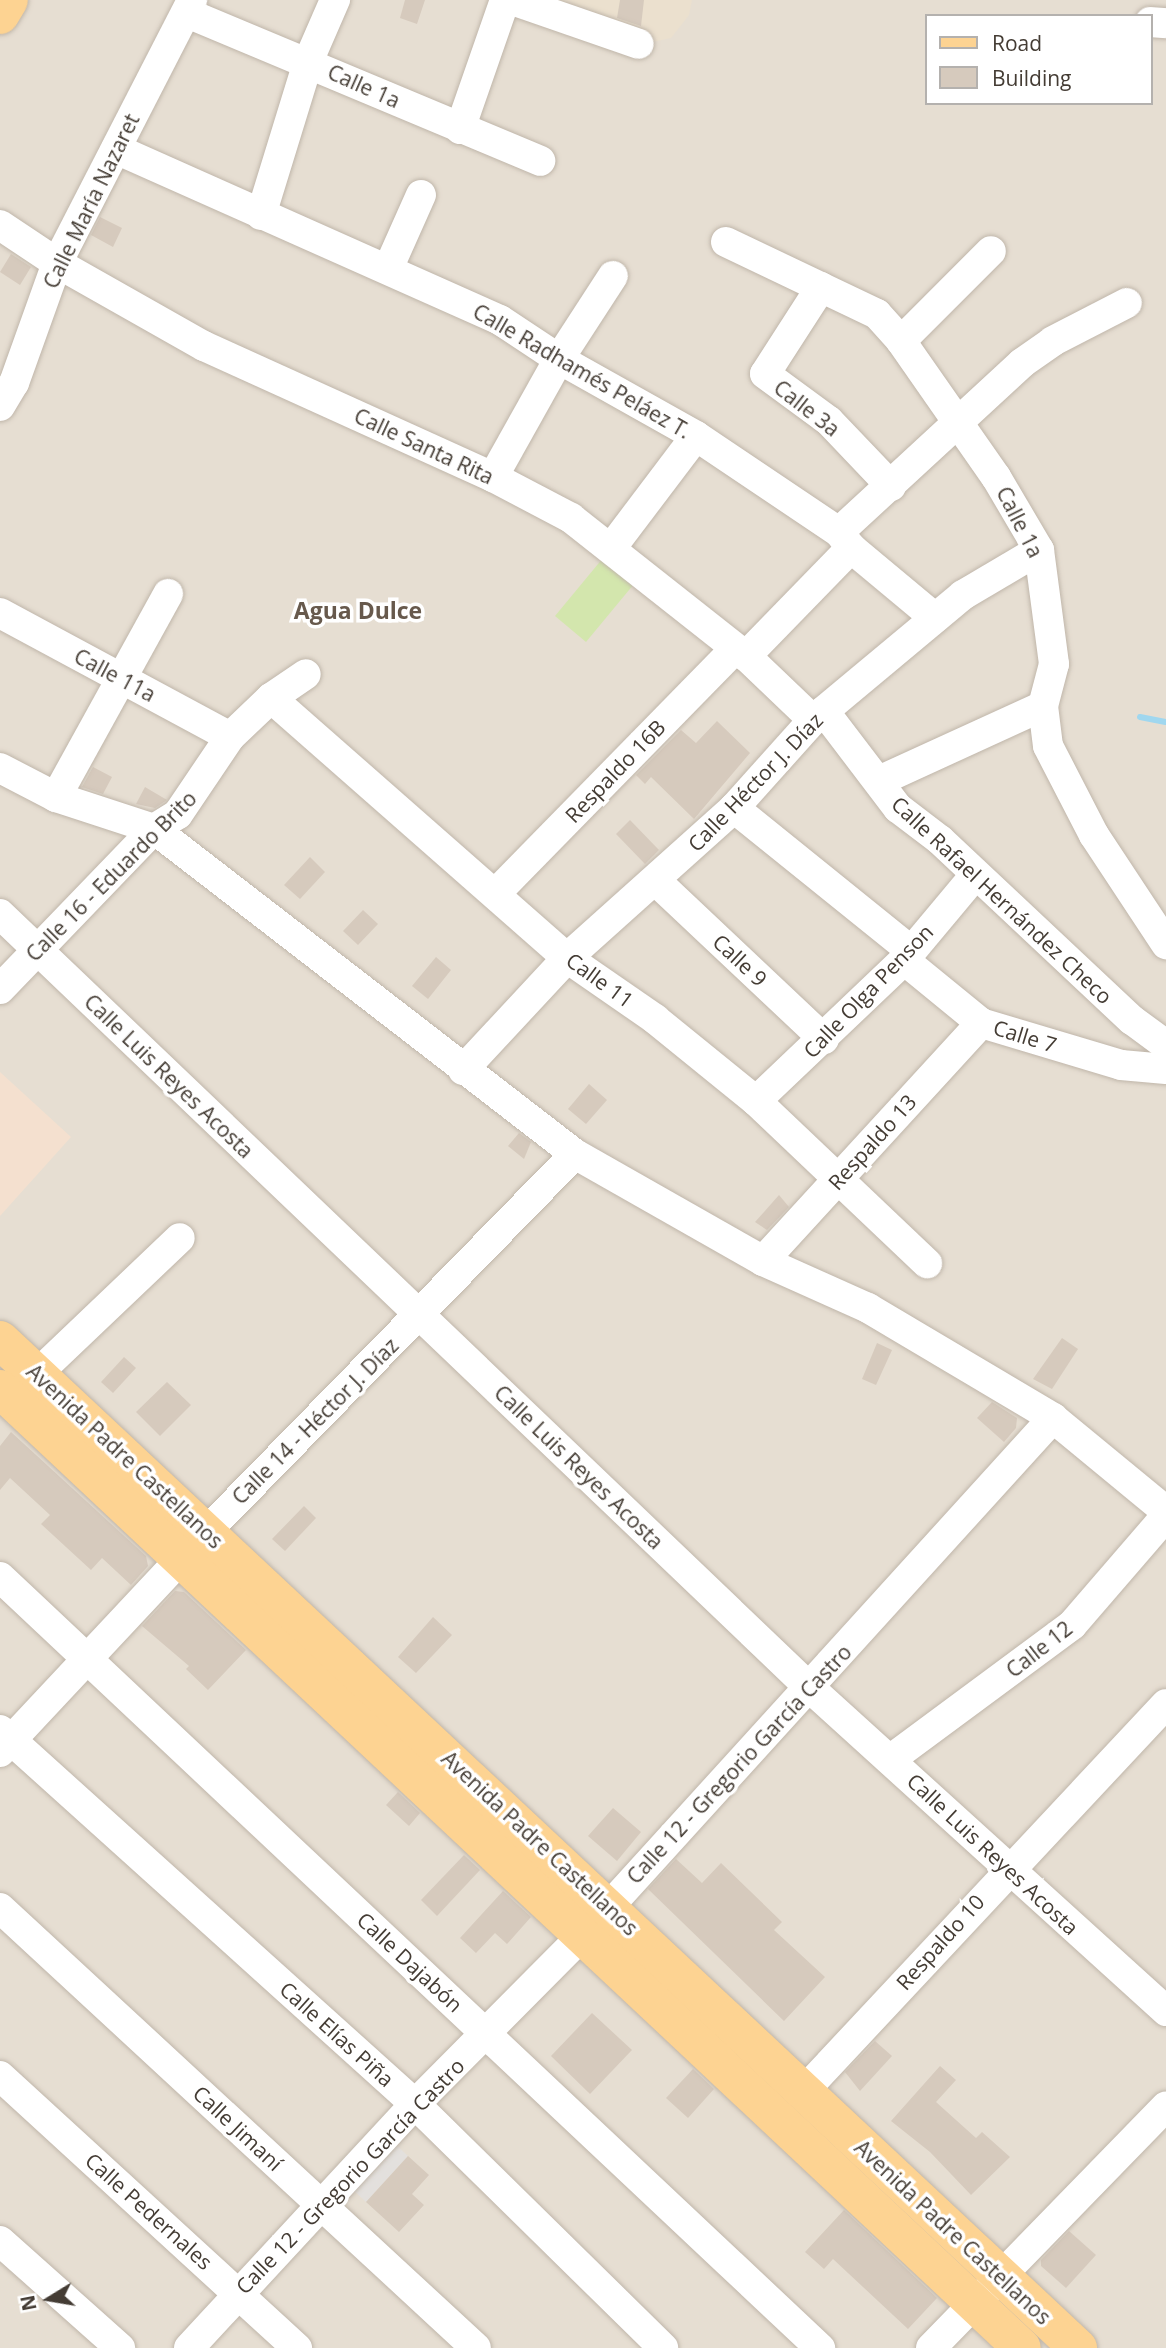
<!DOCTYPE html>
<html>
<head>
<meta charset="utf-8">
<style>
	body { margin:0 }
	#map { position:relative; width:1166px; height:2348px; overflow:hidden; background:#f2ece4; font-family:"Open Sans",sans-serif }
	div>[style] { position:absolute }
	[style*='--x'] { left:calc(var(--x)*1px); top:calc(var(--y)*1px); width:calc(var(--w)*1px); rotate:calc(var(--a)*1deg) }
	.residential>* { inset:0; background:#e6ded2 }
	.commercial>* { inset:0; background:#f4e0cf }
	.education>* { inset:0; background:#ebe0ce }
	.green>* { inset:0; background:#d3e6ad }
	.parking>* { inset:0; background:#e3e0dd }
	.stream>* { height:6px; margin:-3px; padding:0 3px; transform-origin:3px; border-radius:3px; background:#a0d7ef }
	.building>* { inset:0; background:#d6cabd }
	.roads { filter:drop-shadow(0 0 2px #c0b6aa) drop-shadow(0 0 2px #c0b6aa) }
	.minor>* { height:30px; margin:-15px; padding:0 15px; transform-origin:15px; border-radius:15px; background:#fff }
	.major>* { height:38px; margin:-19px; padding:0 19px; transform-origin:19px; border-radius:19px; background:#fdd392 }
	span { translate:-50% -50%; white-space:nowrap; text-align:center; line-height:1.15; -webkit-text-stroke:7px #fff; paint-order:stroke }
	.street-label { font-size:21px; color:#443c34 }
	.neighbourhood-label { font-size:23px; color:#67594c; font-weight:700 }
	.legend { position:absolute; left:925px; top:14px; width:228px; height:91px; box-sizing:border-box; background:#fff; border:2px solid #b4b1ae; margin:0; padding:9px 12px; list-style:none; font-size:21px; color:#443c34 }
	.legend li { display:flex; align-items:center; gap:14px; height:35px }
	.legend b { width:35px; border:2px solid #b4b1ae }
	.north { position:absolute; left:14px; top:2264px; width:70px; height:70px; -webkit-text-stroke:5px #fff; paint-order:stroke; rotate:259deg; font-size:19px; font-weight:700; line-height:28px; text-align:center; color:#443c34 }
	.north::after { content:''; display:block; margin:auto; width:24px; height:32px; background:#443c34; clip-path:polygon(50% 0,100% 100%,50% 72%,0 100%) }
</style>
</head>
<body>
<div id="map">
	<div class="residential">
		<div style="clip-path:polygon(evenodd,0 0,1166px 0,1166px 2348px,0 2348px,0 0,926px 16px,1150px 16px,1150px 103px,926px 103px,926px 16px)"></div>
	</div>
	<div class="commercial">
		<div style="clip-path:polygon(0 1072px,71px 1137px,0 1216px)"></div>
	</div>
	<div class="education">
		<div style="clip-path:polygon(536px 0,692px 0,689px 15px,671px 38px,648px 43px)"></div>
	</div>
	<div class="green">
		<div style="clip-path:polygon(603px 558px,634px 584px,586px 642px,555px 616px)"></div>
	</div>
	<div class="parking">
		<div style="clip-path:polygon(391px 2140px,408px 2156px,366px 2202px,349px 2186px)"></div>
	</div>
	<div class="stream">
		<div style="--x:1140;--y:717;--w:26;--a:11"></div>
	</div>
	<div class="building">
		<div style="clip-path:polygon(405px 0,425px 0,417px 24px,400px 18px)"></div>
		<div style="clip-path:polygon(620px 0,644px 0,641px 26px,617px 18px)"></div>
		<div style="clip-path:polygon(100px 217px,122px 228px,113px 247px,91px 235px)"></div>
		<div style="clip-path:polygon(11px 254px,31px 267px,20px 285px,0 272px)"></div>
		<div style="clip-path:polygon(717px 721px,750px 753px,694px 819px,651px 777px,645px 784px,636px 775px,681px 730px,696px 743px)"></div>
		<div style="clip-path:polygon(93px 767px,112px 777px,103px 794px,82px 787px)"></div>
		<div style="clip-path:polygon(145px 787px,167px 800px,155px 808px,136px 804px)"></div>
		<div style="clip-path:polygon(630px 820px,659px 850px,645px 864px,616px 834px)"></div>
		<div style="clip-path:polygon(310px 857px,325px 872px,300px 899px,284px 885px)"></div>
		<div style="clip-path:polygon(363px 910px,378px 924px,358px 945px,343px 931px)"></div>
		<div style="clip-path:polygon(436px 957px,451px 970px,428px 999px,412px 986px)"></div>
		<div style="clip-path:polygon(589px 1084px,607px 1100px,586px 1124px,568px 1109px)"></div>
		<div style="clip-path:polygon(519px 1133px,531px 1142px,524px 1159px,508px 1146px)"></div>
		<div style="clip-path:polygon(779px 1195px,789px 1207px,767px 1230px,755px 1222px)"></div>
		<div style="clip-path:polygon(1062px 1338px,1078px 1349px,1052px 1389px,1033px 1379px)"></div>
		<div style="clip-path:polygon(877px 1343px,892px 1350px,876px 1385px,862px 1379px)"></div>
		<div style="clip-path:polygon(124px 1357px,136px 1368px,113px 1393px,101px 1382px)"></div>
		<div style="clip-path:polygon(167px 1382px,191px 1405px,160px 1436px,136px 1412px)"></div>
		<div style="clip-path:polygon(992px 1402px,1017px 1418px,1016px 1428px,1004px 1442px,977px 1418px)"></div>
		<div style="clip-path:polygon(11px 1432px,146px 1556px,148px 1566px,131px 1585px,102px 1558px,91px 1570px,41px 1524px,50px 1515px,10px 1478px,0 1490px,0 1446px)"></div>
		<div style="clip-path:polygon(304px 1506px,316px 1518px,285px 1551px,272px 1539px)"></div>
		<div style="clip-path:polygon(175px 1591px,184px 1592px,246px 1650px,208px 1690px,186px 1669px,189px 1666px,142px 1626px)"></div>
		<div style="clip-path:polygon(433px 1617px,452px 1635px,416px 1673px,398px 1657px)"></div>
		<div style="clip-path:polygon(398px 1792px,420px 1813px,409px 1826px,386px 1805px)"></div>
		<div style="clip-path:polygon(613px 1808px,641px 1832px,617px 1861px,588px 1836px)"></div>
		<div style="clip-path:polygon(464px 1855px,480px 1870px,437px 1916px,421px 1900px)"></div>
		<div style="clip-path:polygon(676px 1859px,702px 1883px,721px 1863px,782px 1922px,774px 1930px,825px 1977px,784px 2021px,648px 1889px)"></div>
		<div style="clip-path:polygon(503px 1891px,531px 1917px,507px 1944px,495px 1933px,476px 1953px,460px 1938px)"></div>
		<div style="clip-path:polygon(592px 2013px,632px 2050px,590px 2094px,551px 2056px)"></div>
		<div style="clip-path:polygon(875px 2041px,892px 2056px,860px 2091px,845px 2072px)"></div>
		<div style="clip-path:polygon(940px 2066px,956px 2080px,936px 2102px,976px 2138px,982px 2132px,1010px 2157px,971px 2195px,930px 2152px,891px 2121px)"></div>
		<div style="clip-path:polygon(693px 2069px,714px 2089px,688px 2118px,666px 2098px)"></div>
		<div style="clip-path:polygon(408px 2156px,429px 2175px,412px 2194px,424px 2205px,399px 2232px,366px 2202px)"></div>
		<div style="clip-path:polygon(844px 2210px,937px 2298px,908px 2329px,833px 2259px,824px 2269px,805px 2252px)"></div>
		<div style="clip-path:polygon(1069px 2231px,1096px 2255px,1066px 2288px,1041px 2266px,1041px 2260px)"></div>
	</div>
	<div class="roads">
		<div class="minor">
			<div style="--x:512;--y:0;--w:134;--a:19.1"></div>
			<div style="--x:187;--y:13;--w:383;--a:22.7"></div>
			<div style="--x:1150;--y:22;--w:16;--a:4"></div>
			<div style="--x:460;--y:129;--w:137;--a:-70.8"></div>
			<div style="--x:116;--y:149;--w:420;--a:24"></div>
			<div style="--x:500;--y:320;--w:71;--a:33.5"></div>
			<div style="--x:559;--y:359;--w:157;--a:29.3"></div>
			<div style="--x:696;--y:436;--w:172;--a:33.9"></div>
			<div style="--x:839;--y:532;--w:20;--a:53"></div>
			<div style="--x:851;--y:548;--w:109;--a:39.8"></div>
			<div style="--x:261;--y:215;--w:160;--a:-72.9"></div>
			<div style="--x:308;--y:62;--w:68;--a:-66.5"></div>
			<div style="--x:0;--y:225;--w:69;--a:33.7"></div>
			<div style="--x:57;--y:263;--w:169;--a:29.5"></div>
			<div style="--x:204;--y:346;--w:317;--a:24.4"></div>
			<div style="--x:493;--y:477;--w:88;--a:27.7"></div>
			<div style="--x:571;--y:518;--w:223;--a:38.3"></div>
			<div style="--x:746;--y:656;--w:93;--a:43.7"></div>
			<div style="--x:726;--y:242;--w:167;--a:25.5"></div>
			<div style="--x:877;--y:314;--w:36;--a:48"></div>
			<div style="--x:901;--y:341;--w:166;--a:55.1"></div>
			<div style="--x:996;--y:477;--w:85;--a:59.5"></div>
			<div style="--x:1039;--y:550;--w:115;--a:82.5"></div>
			<div style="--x:1054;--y:664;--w:43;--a:104.7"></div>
			<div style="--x:1043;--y:706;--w:40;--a:82.9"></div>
			<div style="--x:1048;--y:746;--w:100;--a:62.7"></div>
			<div style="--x:1094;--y:835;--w:131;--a:56.6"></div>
			<div style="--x:388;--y:269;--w:81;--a:-66"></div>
			<div style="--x:821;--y:287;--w:103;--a:122.8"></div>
			<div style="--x:765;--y:374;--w:79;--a:36.3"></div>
			<div style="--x:829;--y:421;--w:90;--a:46.4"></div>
			<div style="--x:901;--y:341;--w:127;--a:-45"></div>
			<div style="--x:0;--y:406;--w:27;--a:-59"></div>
			<div style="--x:14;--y:383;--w:127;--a:-70.3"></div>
			<div style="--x:57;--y:263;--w:296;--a:-62.8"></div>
			<div style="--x:493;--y:477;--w:135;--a:-60.8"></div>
			<div style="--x:559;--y:359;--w:99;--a:-57"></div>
			<div style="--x:839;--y:532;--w:249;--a:-42.7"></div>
			<div style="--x:1022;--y:363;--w:38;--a:-35"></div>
			<div style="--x:1053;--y:341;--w:83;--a:-27.2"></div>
			<div style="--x:612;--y:547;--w:139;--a:-52.9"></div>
			<div style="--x:0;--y:613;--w:261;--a:28.3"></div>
			<div style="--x:746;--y:656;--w:151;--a:-45.8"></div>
			<div style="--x:271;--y:698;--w:394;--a:41.3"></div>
			<div style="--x:567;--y:958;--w:107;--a:34.7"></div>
			<div style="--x:655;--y:1019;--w:130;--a:39.1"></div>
			<div style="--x:756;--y:1101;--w:236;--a:43.5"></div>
			<div style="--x:824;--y:711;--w:122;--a:52.7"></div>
			<div style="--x:898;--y:808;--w:53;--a:37.3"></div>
			<div style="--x:940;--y:840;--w:263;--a:43.2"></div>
			<div style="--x:1132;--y:1020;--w:42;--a:36.3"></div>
			<div style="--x:0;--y:768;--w:63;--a:27.4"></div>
			<div style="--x:56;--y:797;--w:103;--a:18.1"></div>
			<div style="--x:154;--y:829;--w:532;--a:37.67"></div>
			<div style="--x:575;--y:1154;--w:216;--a:29.6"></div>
			<div style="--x:763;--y:1261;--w:115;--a:24.1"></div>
			<div style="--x:868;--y:1308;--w:215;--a:30.7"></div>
			<div style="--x:1053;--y:1418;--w:146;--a:39.5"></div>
			<div style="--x:879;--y:781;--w:180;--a:-24.6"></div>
			<div style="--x:56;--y:797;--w:232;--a:-61.1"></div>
			<div style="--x:734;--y:808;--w:228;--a:38.9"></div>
			<div style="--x:655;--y:880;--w:232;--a:43.3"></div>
			<div style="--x:497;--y:892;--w:339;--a:-45.6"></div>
			<div style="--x:0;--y:914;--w:1120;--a:43.7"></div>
			<div style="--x:810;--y:1688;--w:481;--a:42.2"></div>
			<div style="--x:904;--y:960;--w:99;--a:39.3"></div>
			<div style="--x:981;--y:1023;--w:146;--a:16.7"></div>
			<div style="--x:1121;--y:1065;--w:45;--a:5.1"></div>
			<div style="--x:0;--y:989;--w:222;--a:-46.1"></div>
			<div style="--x:154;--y:829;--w:28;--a:-32"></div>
			<div style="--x:178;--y:814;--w:93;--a:-56"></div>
			<div style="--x:230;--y:737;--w:57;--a:-43.6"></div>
			<div style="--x:271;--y:698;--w:42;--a:-34.4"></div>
			<div style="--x:463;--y:1070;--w:153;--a:-47.1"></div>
			<div style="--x:567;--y:958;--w:224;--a:-41.9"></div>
			<div style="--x:734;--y:808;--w:118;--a:-48.1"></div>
			<div style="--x:813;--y:720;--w:195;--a:-39.8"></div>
			<div style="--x:963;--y:595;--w:88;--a:-30.6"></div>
			<div style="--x:756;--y:1101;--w:204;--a:-43.6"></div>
			<div style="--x:904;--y:960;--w:111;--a:-50.1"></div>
			<div style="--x:763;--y:1261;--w:323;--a:-47.5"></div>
			<div style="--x:37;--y:1374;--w:197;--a:-43.6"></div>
			<div style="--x:0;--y:1577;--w:1126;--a:43.24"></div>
			<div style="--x:0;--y:1730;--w:559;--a:42.03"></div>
			<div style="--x:415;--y:2104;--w:348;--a:44.5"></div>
			<div style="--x:0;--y:1752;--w:301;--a:-46.9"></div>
			<div style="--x:206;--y:1532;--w:528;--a:-45.69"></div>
			<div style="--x:891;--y:1759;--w:225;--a:-36.5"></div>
			<div style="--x:1072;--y:1625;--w:144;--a:-49.2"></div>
			<div style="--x:0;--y:1908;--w:648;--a:42.75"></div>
			<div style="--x:0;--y:2076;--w:403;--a:42.5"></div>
			<div style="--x:803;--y:2092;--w:531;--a:-46.91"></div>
			<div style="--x:0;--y:2241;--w:161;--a:41.7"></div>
			<div style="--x:189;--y:2348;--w:333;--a:-47.2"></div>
			<div style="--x:415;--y:2104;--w:241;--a:-45.2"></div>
			<div style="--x:585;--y:1933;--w:696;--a:-47.74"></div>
			<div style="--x:931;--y:2348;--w:337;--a:-45.8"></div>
		</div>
		<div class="major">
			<div style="--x:0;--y:15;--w:17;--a:-59"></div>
			<div style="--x:0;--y:1340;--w:1476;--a:43.08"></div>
			<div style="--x:0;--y:1389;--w:1401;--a:43.18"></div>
		</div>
	</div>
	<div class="street-label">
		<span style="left:364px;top:86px;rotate:24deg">Calle 1a</span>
		<span style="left:91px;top:201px;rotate:-64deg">Calle María Nazaret</span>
		<span style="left:582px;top:371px;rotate:30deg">Calle Radhamés Peláez T.</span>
		<span style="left:807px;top:408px;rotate:38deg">Calle 3a</span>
		<span style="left:424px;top:446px;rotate:25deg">Calle Santa Rita</span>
		<span style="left:1020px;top:522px;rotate:63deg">Calle 1a</span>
		<span style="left:115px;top:675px;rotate:28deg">Calle 11a</span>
		<span style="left:615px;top:771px;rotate:-46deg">Respaldo 16B</span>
		<span style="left:755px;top:782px;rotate:-46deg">Calle Héctor J. Díaz</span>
		<span style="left:111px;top:876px;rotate:-45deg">Calle 16 - Eduardo Brito</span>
		<span style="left:1002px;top:900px;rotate:43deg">Calle Rafael Hernández Checo</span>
		<span style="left:740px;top:960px;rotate:43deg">Calle 9</span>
		<span style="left:600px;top:980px;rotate:36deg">Calle 11</span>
		<span style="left:868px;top:991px;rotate:-46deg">Calle Olga Penson</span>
		<span style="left:1025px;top:1036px;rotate:17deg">Calle 7</span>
		<span style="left:169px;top:1076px;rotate:44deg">Calle Luis Reyes Acosta</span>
		<span style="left:872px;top:1142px;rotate:-48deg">Respaldo 13</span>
		<span style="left:315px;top:1421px;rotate:-45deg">Calle 14 - Héctor J. Díaz</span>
		<span style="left:125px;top:1456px;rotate:43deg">Avenida Padre Castellanos</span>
		<span style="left:579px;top:1467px;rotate:44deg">Calle Luis Reyes Acosta</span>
		<span style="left:1039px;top:1649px;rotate:-38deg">Calle 12</span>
		<span style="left:739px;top:1764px;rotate:-47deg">Calle 12 - Gregorio García Castro</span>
		<span style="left:540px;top:1843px;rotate:43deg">Avenida Padre Castellanos</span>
		<span style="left:993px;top:1854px;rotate:43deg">Calle Luis Reyes Acosta</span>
		<span style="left:940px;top:1942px;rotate:-48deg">Respaldo 10</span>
		<span style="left:410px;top:1962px;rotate:43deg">Calle Dajabón</span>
		<span style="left:337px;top:2034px;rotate:42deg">Calle Elías Piña</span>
		<span style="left:238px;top:2128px;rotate:43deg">Calle Jimaní</span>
		<span style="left:350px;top:2176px;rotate:-46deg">Calle 12 - Gregorio García Castro</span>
		<span style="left:149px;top:2211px;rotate:42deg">Calle Pedernales</span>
		<span style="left:953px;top:2232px;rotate:43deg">Avenida Padre Castellanos</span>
	</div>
	<div class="neighbourhood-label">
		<span style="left:358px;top:610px">Agua Dulce</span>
	</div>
	<ul class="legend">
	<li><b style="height:9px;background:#fdd392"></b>Road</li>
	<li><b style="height:19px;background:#d6cabd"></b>Building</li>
	</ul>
	<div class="north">N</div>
</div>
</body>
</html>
